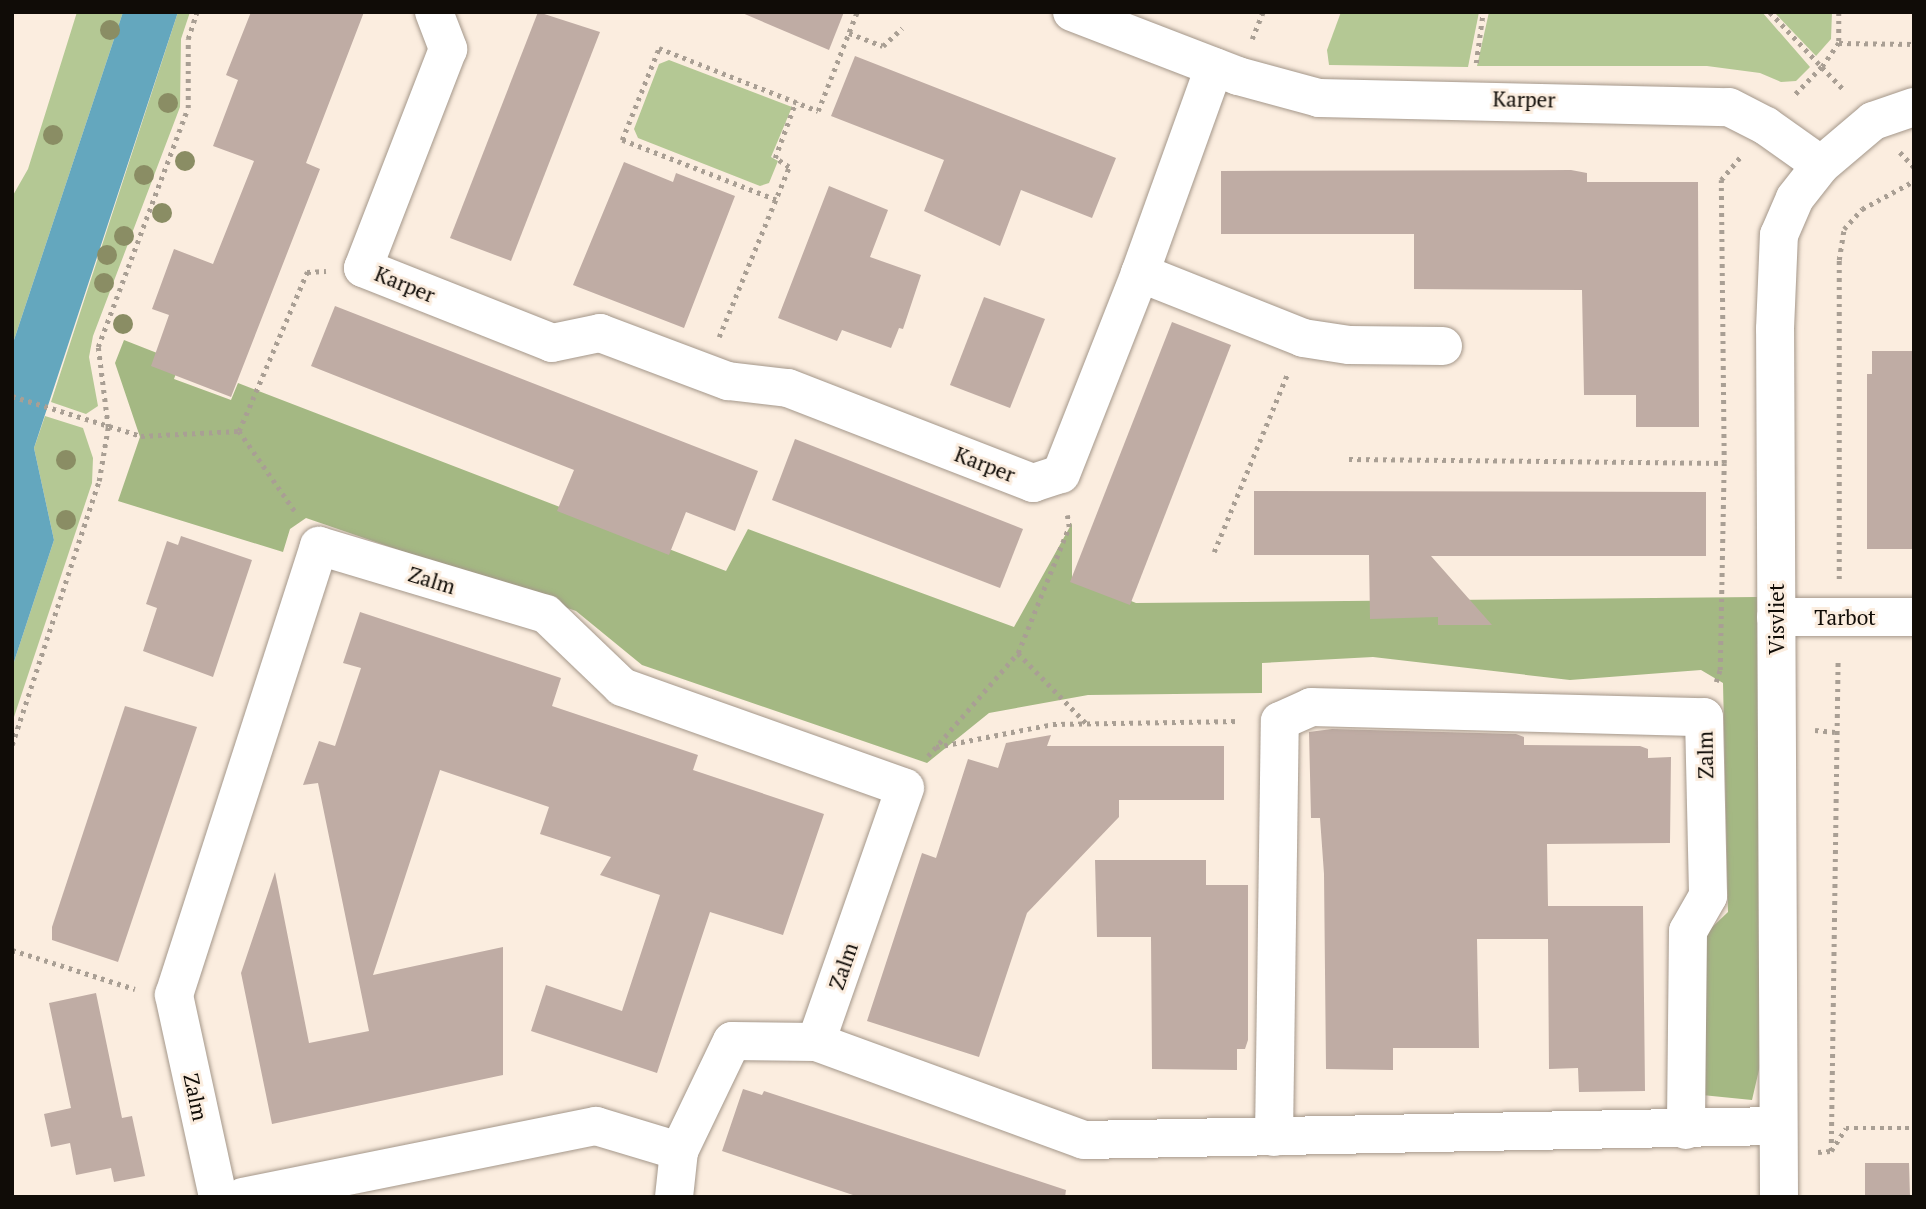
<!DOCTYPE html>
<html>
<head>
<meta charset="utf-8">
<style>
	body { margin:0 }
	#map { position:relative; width:1926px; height:1209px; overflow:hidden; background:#fbeddf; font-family:"PT Serif",serif }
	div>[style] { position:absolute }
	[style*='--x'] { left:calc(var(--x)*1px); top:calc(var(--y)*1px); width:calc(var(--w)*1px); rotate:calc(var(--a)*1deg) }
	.green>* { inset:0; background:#b4c894 }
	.forest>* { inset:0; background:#a4b883 }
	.water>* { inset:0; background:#64a7be }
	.building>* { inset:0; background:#bfaca4 }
	.path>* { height:4.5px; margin-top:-2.25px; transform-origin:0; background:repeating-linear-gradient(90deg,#a99f94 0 3.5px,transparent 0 8.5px) }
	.roads { filter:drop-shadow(0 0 2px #a4978a) drop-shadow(0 0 2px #a4978a) }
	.street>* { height:38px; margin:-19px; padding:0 19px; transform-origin:19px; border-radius:19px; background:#fff }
	.trees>* { width:20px; height:20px; margin:-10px; border-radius:50%; background:#8a8d64 }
	span { translate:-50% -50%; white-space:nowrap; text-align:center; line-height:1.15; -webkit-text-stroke:6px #fbeddf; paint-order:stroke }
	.street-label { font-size:21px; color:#100c07 }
	.frame { position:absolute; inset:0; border:14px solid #100c07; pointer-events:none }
</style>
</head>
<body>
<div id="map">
	<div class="green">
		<div style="clip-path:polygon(77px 12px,123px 12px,12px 346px,12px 197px,28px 169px)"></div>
		<div style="clip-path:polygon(178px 12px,190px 12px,181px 39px,180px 107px,93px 336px,89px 357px,98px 406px,86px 414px,51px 402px)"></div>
		<div style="clip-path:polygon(1341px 12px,1479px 12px,1468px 67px,1329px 65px,1327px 50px)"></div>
		<div style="clip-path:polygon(1489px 12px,1762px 12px,1810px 67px,1796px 81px,1781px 82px,1760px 73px,1707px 66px,1477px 66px)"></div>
		<div style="clip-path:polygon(1774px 12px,1832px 12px,1831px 39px,1816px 56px)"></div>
		<div style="clip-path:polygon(669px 60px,792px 107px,771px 157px,778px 161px,769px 183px,760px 186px,638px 138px,634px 129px,659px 64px)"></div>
		<div style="clip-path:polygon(45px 416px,83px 428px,93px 458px,92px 483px,12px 723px,12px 668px,54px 540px,34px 448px)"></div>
	</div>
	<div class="forest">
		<div style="clip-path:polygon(124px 340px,180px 362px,174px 379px,231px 400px,238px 383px,726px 571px,748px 529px,1014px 627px,1072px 523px,1072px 577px,1136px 603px,1757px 597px,1762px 1057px,1752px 1100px,1702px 1095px,1704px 935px,1728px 912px,1723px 683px,1701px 670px,1570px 680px,1373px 657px,1262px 663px,1262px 693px,1088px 695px,989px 713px,927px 763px,642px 665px,576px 611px,306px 518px,290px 529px,283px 552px,118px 501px,140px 437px,115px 363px)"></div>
	</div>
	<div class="water">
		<div style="clip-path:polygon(123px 12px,178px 12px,34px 448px,54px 540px,12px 668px,12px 346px)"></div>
	</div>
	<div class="building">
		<div style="clip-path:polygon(251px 12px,364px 12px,306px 163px,320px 169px,231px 397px,151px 366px,169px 315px,152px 309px,174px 249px,213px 264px,254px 161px,213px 146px,238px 80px,226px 75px)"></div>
		<div style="clip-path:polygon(538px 12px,600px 32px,511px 261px,450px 238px)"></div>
		<div style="clip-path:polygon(740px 12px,844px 12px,829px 50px)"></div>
		<div style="clip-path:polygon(855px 56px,1116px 158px,1092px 218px,1021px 190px,1000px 246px,924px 211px,944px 160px,831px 116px)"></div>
		<div style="clip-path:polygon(624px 162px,673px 182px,676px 173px,735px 196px,684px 328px,573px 285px)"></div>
		<div style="clip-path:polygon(1571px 170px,1587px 173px,1587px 182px,1698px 182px,1699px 427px,1636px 427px,1636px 395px,1584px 395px,1582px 290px,1414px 289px,1414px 234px,1221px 234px,1221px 171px)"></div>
		<div style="clip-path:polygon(829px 186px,888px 210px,870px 257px,921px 275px,903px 329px,899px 328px,891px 348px,842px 330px,837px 341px,778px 318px)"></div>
		<div style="clip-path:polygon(984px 297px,1045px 319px,1010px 408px,950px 385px)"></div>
		<div style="clip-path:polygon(335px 306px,758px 471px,735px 531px,686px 512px,669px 555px,557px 511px,574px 470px,311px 366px)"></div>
		<div style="clip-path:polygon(1172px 322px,1231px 345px,1130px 605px,1070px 582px)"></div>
		<div style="clip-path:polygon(1872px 351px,1914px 351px,1914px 549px,1867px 549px,1867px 374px,1872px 374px)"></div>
		<div style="clip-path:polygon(795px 439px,1023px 529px,1000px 588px,772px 500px)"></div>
		<div style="clip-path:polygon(1254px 491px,1706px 492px,1706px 556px,1431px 556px,1492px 625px,1438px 625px,1438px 617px,1370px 619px,1369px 555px,1254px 555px)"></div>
		<div style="clip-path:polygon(181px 536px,252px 560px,213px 677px,143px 651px,157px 608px,146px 604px,167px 541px,178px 545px)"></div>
		<div style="clip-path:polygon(360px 612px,561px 678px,552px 706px,698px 755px,693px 770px,824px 814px,783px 935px,710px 912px,657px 1073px,531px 1031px,546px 985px,622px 1011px,660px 895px,600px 875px,611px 857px,540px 834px,549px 807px,440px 770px,373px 975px,503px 947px,503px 1075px,272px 1124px,241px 973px,275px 872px,309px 1043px,369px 1031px,318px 783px,303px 785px,319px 741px,335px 746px,361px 668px,343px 663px)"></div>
		<div style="clip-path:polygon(125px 706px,197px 727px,118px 962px,52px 940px,52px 927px)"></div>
		<div style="clip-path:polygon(1332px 729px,1516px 734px,1524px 737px,1524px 745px,1640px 746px,1648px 749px,1648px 758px,1671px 757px,1670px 843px,1547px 844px,1548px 906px,1643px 906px,1645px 1091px,1579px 1092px,1578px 1068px,1549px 1069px,1548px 939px,1477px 939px,1479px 1048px,1393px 1048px,1393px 1070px,1326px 1069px,1324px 874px,1320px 818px,1311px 818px,1309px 732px)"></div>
		<div style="clip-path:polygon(1051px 735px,1047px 746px,1224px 746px,1224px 800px,1119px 800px,1119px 817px,1027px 913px,979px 1057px,867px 1021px,922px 853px,936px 858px,968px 759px,998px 768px,1006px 743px)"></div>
		<div style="clip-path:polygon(1095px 860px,1206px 860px,1206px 885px,1248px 885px,1248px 1040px,1245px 1049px,1237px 1049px,1237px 1070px,1152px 1069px,1151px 937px,1097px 937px)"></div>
		<div style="clip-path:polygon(96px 993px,122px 1118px,132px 1116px,145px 1176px,114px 1182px,111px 1168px,76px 1175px,70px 1143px,51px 1147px,44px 1114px,71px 1108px,49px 1003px)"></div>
		<div style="clip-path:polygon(743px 1089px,762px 1095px,764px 1091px,1066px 1190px,1065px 1197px,859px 1197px,802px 1178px,722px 1151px)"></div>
		<div style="clip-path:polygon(1865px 1163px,1909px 1163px,1910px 1197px,1865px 1197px)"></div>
	</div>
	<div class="path">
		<div style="--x:1770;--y:12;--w:76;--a:46.6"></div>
		<div style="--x:1822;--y:67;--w:42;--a:134"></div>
		<div style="--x:1839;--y:12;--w:31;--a:90"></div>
		<div style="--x:1839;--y:43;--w:29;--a:125"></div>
		<div style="--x:1822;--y:67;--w:33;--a:46"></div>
		<div style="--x:849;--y:33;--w:36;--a:21"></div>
		<div style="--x:883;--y:46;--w:26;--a:-43"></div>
		<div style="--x:1252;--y:39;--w:29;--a:-68"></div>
		<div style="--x:1839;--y:43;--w:75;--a:0.8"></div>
		<div style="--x:1476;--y:63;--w:51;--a:-82.2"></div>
		<div style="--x:1900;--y:152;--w:21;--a:47"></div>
		<div style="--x:776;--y:200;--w:165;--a:-158.7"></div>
		<div style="--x:622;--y:140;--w:99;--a:-68.1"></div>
		<div style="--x:659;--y:48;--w:171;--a:21.6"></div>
		<div style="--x:818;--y:111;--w:106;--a:-68.5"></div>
		<div style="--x:719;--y:337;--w:184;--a:-67.6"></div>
		<div style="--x:789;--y:167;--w:17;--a:-147"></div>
		<div style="--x:775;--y:158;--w:61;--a:-69.8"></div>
		<div style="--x:12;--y:396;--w:135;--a:17.2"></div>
		<div style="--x:141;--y:436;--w:98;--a:-2.9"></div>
		<div style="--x:239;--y:431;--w:101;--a:55.1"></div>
		<div style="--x:239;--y:431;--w:173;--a:-66.8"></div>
		<div style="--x:307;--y:272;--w:19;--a:-3"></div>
		<div style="--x:1349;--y:459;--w:375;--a:0.6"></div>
		<div style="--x:1724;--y:463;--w:283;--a:-90.6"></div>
		<div style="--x:1721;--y:180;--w:31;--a:-50"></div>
		<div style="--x:1214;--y:552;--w:191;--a:-67.6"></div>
		<div style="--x:1839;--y:579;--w:319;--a:-90"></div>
		<div style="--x:1839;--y:260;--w:31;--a:-81"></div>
		<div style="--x:1844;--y:229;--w:27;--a:-48"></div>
		<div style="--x:1862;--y:209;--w:59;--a:-28.3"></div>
		<div style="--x:1018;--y:653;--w:98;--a:45.8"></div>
		<div style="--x:1716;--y:682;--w:13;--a:-72"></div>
		<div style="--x:1720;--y:670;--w:207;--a:-88.9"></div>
		<div style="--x:1815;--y:730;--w:20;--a:6"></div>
		<div style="--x:12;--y:745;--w:278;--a:-71.8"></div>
		<div style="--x:99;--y:481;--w:55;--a:-80.5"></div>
		<div style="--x:108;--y:427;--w:81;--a:-97.1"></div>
		<div style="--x:98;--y:347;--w:255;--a:-69.4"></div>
		<div style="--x:188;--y:108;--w:69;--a:-90"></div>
		<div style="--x:188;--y:39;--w:28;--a:-72"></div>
		<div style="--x:936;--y:747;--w:119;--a:-11.1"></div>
		<div style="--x:1053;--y:724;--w:187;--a:-0.9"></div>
		<div style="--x:928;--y:756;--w:137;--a:-48.9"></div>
		<div style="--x:1018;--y:653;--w:136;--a:-68"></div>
		<div style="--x:1069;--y:527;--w:12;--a:-99"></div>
		<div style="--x:12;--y:950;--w:129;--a:17.6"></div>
		<div style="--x:1831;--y:1151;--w:493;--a:-89.2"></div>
		<div style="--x:1818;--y:1152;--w:13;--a:-4"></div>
		<div style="--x:1831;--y:1151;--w:27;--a:-57"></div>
		<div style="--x:1846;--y:1128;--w:68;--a:0"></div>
	</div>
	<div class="roads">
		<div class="street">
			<div style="--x:434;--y:12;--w:40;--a:69"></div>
			<div style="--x:448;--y:49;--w:235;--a:111.2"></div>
			<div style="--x:363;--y:268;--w:203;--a:21.6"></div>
			<div style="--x:552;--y:343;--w:49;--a:-11.8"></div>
			<div style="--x:600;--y:333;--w:137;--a:20.6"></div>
			<div style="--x:728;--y:381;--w:60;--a:6.7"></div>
			<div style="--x:788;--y:388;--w:263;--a:21.2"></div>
			<div style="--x:1033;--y:483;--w:29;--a:-18"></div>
			<div style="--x:1061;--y:474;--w:216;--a:-68.5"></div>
			<div style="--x:1140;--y:273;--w:219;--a:-70.2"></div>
			<div style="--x:1072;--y:12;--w:178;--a:21.1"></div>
			<div style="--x:1238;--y:76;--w:84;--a:15.2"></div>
			<div style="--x:1319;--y:98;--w:410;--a:1.3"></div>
			<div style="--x:1729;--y:107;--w:42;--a:27.2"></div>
			<div style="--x:1766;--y:126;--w:67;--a:35.3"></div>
			<div style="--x:1140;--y:273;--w:175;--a:21.7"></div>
			<div style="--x:1303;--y:338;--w:47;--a:8.7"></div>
			<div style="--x:1349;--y:345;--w:94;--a:0.6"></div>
			<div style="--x:1776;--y:617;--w:138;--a:0"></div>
			<div style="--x:1274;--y:1137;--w:416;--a:-89.2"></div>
			<div style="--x:1280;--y:721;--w:34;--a:-24"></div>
			<div style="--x:1311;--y:707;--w:393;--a:1.5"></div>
			<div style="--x:1704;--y:717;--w:179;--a:88.7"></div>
			<div style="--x:1708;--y:896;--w:40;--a:119.7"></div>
			<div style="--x:1688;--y:931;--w:199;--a:90.6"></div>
			<div style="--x:218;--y:1197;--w:207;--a:-102.3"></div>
			<div style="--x:174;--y:995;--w:472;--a:-72.1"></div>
			<div style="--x:319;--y:546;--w:237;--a:16.7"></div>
			<div style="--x:546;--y:614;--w:105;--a:43.8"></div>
			<div style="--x:622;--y:687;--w:300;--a:19.6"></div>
			<div style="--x:905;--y:788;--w:269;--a:109.3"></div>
			<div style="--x:243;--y:1197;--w:360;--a:-11.4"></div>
			<div style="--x:596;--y:1126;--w:87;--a:16.8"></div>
			<div style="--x:674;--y:1197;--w:46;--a:-83.8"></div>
			<div style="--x:679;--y:1151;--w:122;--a:-64.3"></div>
			<div style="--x:732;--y:1041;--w:84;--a:0.7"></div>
			<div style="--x:816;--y:1042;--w:285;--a:20.1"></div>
			<div style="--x:1084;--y:1140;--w:694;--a:-1.16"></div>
			<div style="--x:1779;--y:1197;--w:868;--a:-90.26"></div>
			<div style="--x:1775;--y:329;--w:94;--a:-87.6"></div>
			<div style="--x:1779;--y:235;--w:40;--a:-66.6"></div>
			<div style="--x:1795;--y:198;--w:42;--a:-51.8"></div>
			<div style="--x:1821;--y:165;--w:68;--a:-40.2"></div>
			<div style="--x:1873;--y:121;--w:43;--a:-18.9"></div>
		</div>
	</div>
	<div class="trees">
		<div style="left:110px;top:30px"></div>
		<div style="left:168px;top:103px"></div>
		<div style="left:53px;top:135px"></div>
		<div style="left:185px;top:161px"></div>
		<div style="left:144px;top:175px"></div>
		<div style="left:162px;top:213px"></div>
		<div style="left:124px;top:236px"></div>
		<div style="left:107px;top:255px"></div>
		<div style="left:104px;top:283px"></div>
		<div style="left:123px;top:324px"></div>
		<div style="left:66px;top:460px"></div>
		<div style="left:66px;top:520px"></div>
	</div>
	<div class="street-label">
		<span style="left:1524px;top:99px;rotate:1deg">Karper</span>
		<span style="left:405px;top:284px;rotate:22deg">Karper</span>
		<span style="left:985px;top:464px;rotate:21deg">Karper</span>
		<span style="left:432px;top:580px;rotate:17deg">Zalm</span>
		<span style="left:1845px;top:617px">Tarbot</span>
		<span style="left:1776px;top:619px;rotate:-90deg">Visvliet</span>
		<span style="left:1705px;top:755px;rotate:-91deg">Zalm</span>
		<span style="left:843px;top:966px;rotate:-71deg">Zalm</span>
		<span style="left:196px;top:1097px;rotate:78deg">Zalm</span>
	</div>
	<div class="frame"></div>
</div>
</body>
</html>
